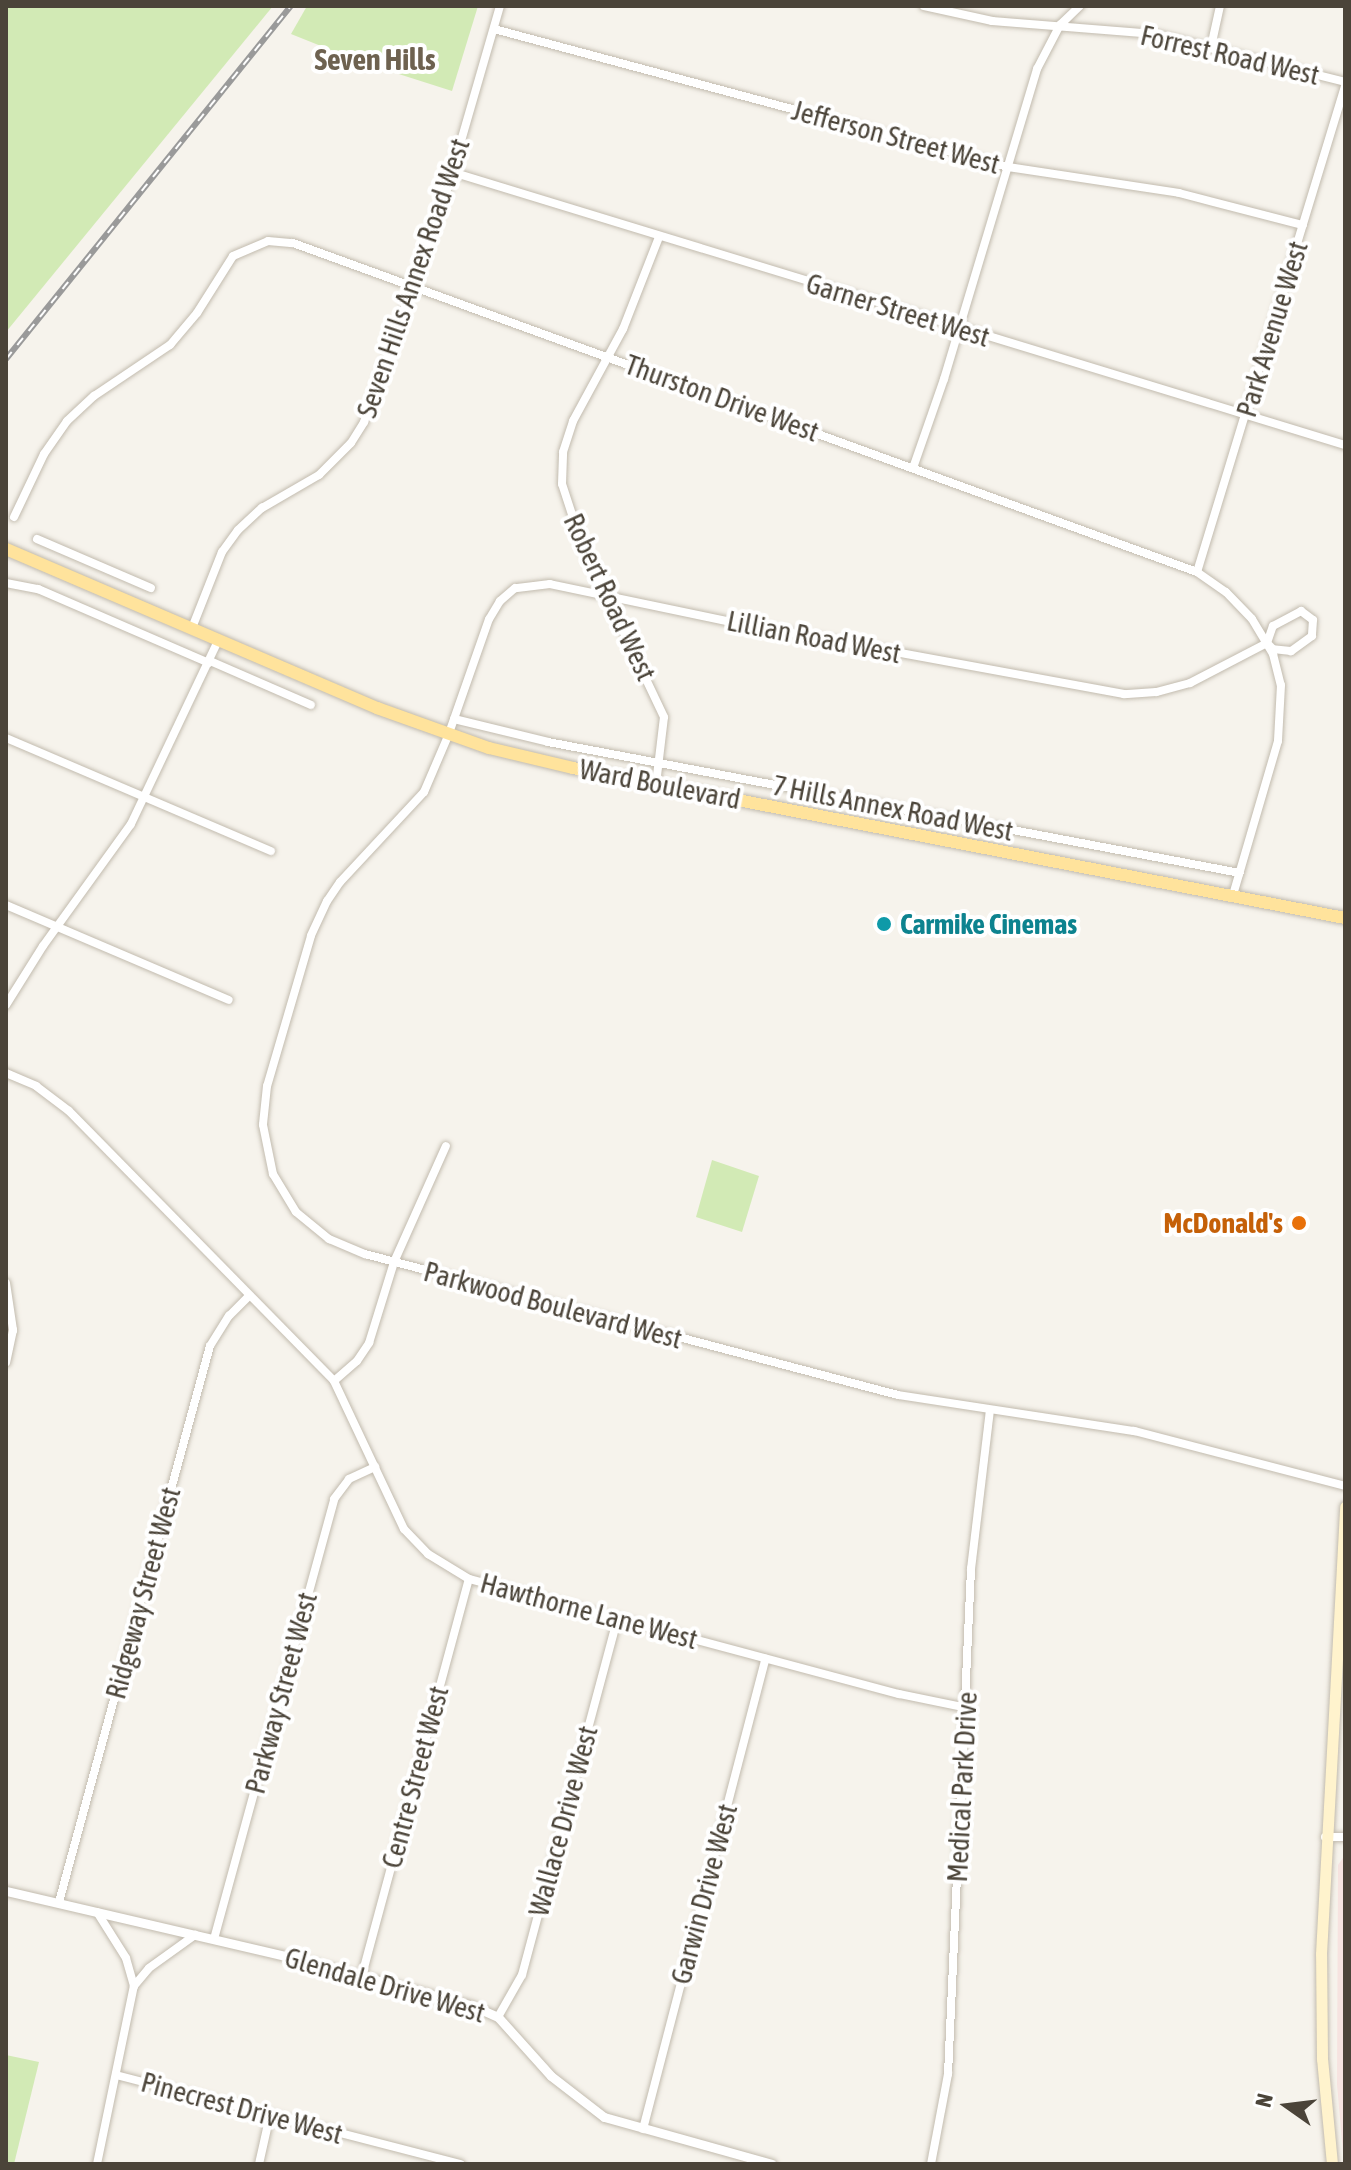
<!DOCTYPE html>
<html>
<head>
<meta charset="utf-8">
<style>
	body { margin:0 }
	#map { position:relative; width:1351px; height:2170px; overflow:hidden; background:#f6f3ec; font-family:"Asap Condensed",sans-serif }
	div>[style] { position:absolute }
	[style*='--x'] { left:calc(var(--x)*1px); top:calc(var(--y)*1px); width:calc(var(--w)*1px); rotate:calc(var(--a)*1deg) }
	.medical>* { inset:0; background:#f6e3e0 }
	.green>* { inset:0; background:#d2eab5 }
	.roads { filter:drop-shadow(0 0 2px #c2bbae) drop-shadow(0 0 2px #c2bbae) }
	.minor>* { height:8px; margin:-4px; padding:0 4px; transform-origin:4px; border-radius:4px; background:#fff }
	.tertiary>* { height:9px; margin:-4.5px; padding:0 4.5px; transform-origin:4.5px; border-radius:4.5px; background:#fff }
	.secondary>* { height:11px; margin:-5.5px; padding:0 5.5px; transform-origin:5.5px; border-radius:5.5px; background:#fff3cd }
	.primary>* { height:12px; margin:-6px; padding:0 6px; transform-origin:6px; border-radius:6px; background:#ffe39c }
	.rail>* { height:6px; margin-top:-3px; transform-origin:0; background:repeating-linear-gradient(90deg,#fff 0 9px,#9a9a9a 0 18px); box-sizing:border-box; border-block:2px solid #9a9a9a }
	.dots>* { width:22px; height:22px; translate:-50% -50%; box-sizing:border-box; border:4px solid #fff; border-radius:50% }
	span { translate:-50% -50%; white-space:nowrap; text-align:center; line-height:1.15; -webkit-text-stroke:8px #fff; paint-order:stroke }
	.street-label { font-size:28px; color:#4b4439 }
	.culture-label { font-size:28px; color:#0d838f; font-weight:700 }
	.left { translate:0 -50%; text-align:left }
	.food-label { font-size:28px; color:#c56008; font-weight:700 }
	.right { translate:-100% -50%; text-align:right }
	.neighbourhood-label { font-size:30px; color:#6e6250; font-weight:700 }
	.frame { position:absolute; inset:0; border:8px solid #4b4439; pointer-events:none }
	.north { position:absolute; left:1247px; top:2066px; width:80px; height:80px; -webkit-text-stroke:6px #fff; paint-order:stroke; rotate:284deg; font-size:22px; font-weight:700; line-height:32px; text-align:center; color:#4b4439 }
	.north::after { content:''; display:block; margin:auto; width:28px; height:36px; background:#4b4439; clip-path:polygon(50% 0,100% 100%,50% 72%,0 100%) }
</style>
</head>
<body>
<div id="map">
	<div class="medical">
		<div style="clip-path:polygon(1345px 1855px,1345px 2164px,1344px 2164px,1337px 2084px,1338px 1865px)"></div>
	</div>
	<div class="green">
		<div style="clip-path:polygon(6px 6px,273px 6px,6px 332px)"></div>
		<div style="clip-path:polygon(307px 6px,478px 6px,452px 91px,361px 62px,291px 34px)"></div>
		<div style="clip-path:polygon(712px 1160px,759px 1176px,742px 1232px,696px 1217px)"></div>
		<div style="clip-path:polygon(6px 2055px,39px 2062px,14px 2164px,6px 2164px)"></div>
	</div>
	<div class="roads">
		<div class="minor">
			<div style="--x:924;--y:6;--w:70;--a:12.4"></div>
			<div style="--x:992;--y:21;--w:163;--a:4.6"></div>
			<div style="--x:1154;--y:34;--w:197;--a:14.1"></div>
			<div style="--x:494;--y:29;--w:532;--a:15.03"></div>
			<div style="--x:1008;--y:167;--w:173;--a:8.6"></div>
			<div style="--x:1179;--y:193;--w:128;--a:14.5"></div>
			<div style="--x:1211;--y:47;--w:42;--a:-77.6"></div>
			<div style="--x:452;--y:172;--w:934;--a:17"></div>
			<div style="--x:913;--y:468;--w:94;--a:-70.8"></div>
			<div style="--x:944;--y:379;--w:324;--a:-73.3"></div>
			<div style="--x:1037;--y:69;--w:50;--a:-62.4"></div>
			<div style="--x:1060;--y:25;--w:28;--a:-44"></div>
			<div style="--x:14;--y:517;--w:70;--a:-64.5"></div>
			<div style="--x:44;--y:454;--w:40;--a:-55.1"></div>
			<div style="--x:67;--y:421;--w:37;--a:-43"></div>
			<div style="--x:94;--y:396;--w:92;--a:-33.9"></div>
			<div style="--x:170;--y:345;--w:42;--a:-49.8"></div>
			<div style="--x:197;--y:313;--w:67;--a:-57.7"></div>
			<div style="--x:233;--y:256;--w:38;--a:-23"></div>
			<div style="--x:268;--y:241;--w:25;--a:5"></div>
			<div style="--x:293;--y:243;--w:962;--a:20"></div>
			<div style="--x:1197;--y:572;--w:35;--a:35"></div>
			<div style="--x:1226;--y:592;--w:37;--a:46"></div>
			<div style="--x:1252;--y:619;--w:41;--a:59"></div>
			<div style="--x:1273;--y:654;--w:32;--a:76"></div>
			<div style="--x:1281;--y:685;--w:56;--a:93.1"></div>
			<div style="--x:1278;--y:741;--w:160;--a:106.3"></div>
			<div style="--x:37;--y:539;--w:124;--a:23.3"></div>
			<div style="--x:1197;--y:572;--w:508;--a:-73.06"></div>
			<div style="--x:6;--y:583;--w:33;--a:11"></div>
			<div style="--x:38;--y:589;--w:186;--a:23.4"></div>
			<div style="--x:1301;--y:611;--w:15;--a:37"></div>
			<div style="--x:1313;--y:620;--w:16;--a:94"></div>
			<div style="--x:1312;--y:636;--w:26;--a:144"></div>
			<div style="--x:1291;--y:651;--w:18;--a:-174"></div>
			<div style="--x:1273;--y:649;--w:8;--a:-135"></div>
			<div style="--x:1267;--y:643;--w:18;--a:-71"></div>
			<div style="--x:1273;--y:626;--w:32;--a:-28"></div>
			<div style="--x:192;--y:628;--w:82;--a:-68.5"></div>
			<div style="--x:222;--y:552;--w:27;--a:-54"></div>
			<div style="--x:238;--y:530;--w:33;--a:-43"></div>
			<div style="--x:262;--y:508;--w:66;--a:-30.1"></div>
			<div style="--x:319;--y:475;--w:45;--a:-45"></div>
			<div style="--x:351;--y:443;--w:25;--a:-58"></div>
			<div style="--x:364;--y:422;--w:243;--a:-70.3"></div>
			<div style="--x:446;--y:193;--w:195;--a:-73.9"></div>
			<div style="--x:1267;--y:643;--w:87;--a:152.5"></div>
			<div style="--x:1190;--y:683;--w:35;--a:165"></div>
			<div style="--x:1156;--y:692;--w:32;--a:176"></div>
			<div style="--x:1124;--y:694;--w:394;--a:-169.6"></div>
			<div style="--x:736;--y:623;--w:190;--a:-168.2"></div>
			<div style="--x:550;--y:584;--w:35;--a:173"></div>
			<div style="--x:515;--y:588;--w:20;--a:139"></div>
			<div style="--x:500;--y:601;--w:21;--a:121"></div>
			<div style="--x:489;--y:619;--w:124;--a:109.3"></div>
			<div style="--x:448;--y:736;--w:61;--a:113.2"></div>
			<div style="--x:424;--y:792;--w:123;--a:133"></div>
			<div style="--x:340;--y:882;--w:23;--a:124"></div>
			<div style="--x:327;--y:901;--w:38;--a:115"></div>
			<div style="--x:311;--y:936;--w:156;--a:106.3"></div>
			<div style="--x:267;--y:1086;--w:39;--a:96"></div>
			<div style="--x:263;--y:1125;--w:50;--a:78.5"></div>
			<div style="--x:273;--y:1174;--w:44;--a:58.8"></div>
			<div style="--x:296;--y:1212;--w:43;--a:39.3"></div>
			<div style="--x:329;--y:1239;--w:39;--a:23"></div>
			<div style="--x:365;--y:1254;--w:551;--a:14.82"></div>
			<div style="--x:898;--y:1395;--w:239;--a:8.7"></div>
			<div style="--x:1134;--y:1431;--w:218;--a:14.6"></div>
			<div style="--x:210;--y:661;--w:110;--a:23.5"></div>
			<div style="--x:454;--y:719;--w:97;--a:13.7"></div>
			<div style="--x:548;--y:742;--w:704;--a:10.72"></div>
			<div style="--x:6;--y:738;--w:288;--a:23.1"></div>
			<div style="--x:656;--y:784;--w:67;--a:-83.2"></div>
			<div style="--x:664;--y:717;--w:194;--a:-115.4"></div>
			<div style="--x:581;--y:542;--w:61;--a:-108.1"></div>
			<div style="--x:562;--y:484;--w:32;--a:-88"></div>
			<div style="--x:563;--y:452;--w:33;--a:-72"></div>
			<div style="--x:573;--y:421;--w:105;--a:-61.5"></div>
			<div style="--x:623;--y:329;--w:99;--a:-68.6"></div>
			<div style="--x:6;--y:905;--w:242;--a:23.1"></div>
			<div style="--x:6;--y:1005;--w:70;--a:-57.9"></div>
			<div style="--x:43;--y:946;--w:150;--a:-54.2"></div>
			<div style="--x:131;--y:824;--w:205;--a:-64.6"></div>
			<div style="--x:6;--y:1073;--w:33;--a:23"></div>
			<div style="--x:36;--y:1086;--w:41;--a:37.1"></div>
			<div style="--x:69;--y:1111;--w:378;--a:45.5"></div>
			<div style="--x:334;--y:1381;--w:164;--a:64.7"></div>
			<div style="--x:404;--y:1529;--w:35;--a:46"></div>
			<div style="--x:428;--y:1554;--w:48;--a:31.4"></div>
			<div style="--x:469;--y:1579;--w:445;--a:15"></div>
			<div style="--x:899;--y:1694;--w:69;--a:11.6"></div>
			<div style="--x:6;--y:1283;--w:48;--a:81.5"></div>
			<div style="--x:13;--y:1330;--w:33;--a:102"></div>
			<div style="--x:334;--y:1381;--w:30;--a:-41"></div>
			<div style="--x:357;--y:1361;--w:22;--a:-56"></div>
			<div style="--x:369;--y:1343;--w:85;--a:-72.8"></div>
			<div style="--x:394;--y:1262;--w:127;--a:-65.9"></div>
			<div style="--x:1325;--y:1837;--w:20;--a:0"></div>
			<div style="--x:59;--y:1902;--w:576;--a:-74.81"></div>
			<div style="--x:210;--y:1346;--w:36;--a:-58"></div>
			<div style="--x:229;--y:1316;--w:28;--a:-45"></div>
			<div style="--x:214;--y:1939;--w:456;--a:-74.7"></div>
			<div style="--x:334;--y:1499;--w:25;--a:-53"></div>
			<div style="--x:349;--y:1479;--w:29;--a:-25"></div>
			<div style="--x:362;--y:1975;--w:410;--a:-74.9"></div>
			<div style="--x:134;--y:1986;--w:23;--a:-50"></div>
			<div style="--x:149;--y:1968;--w:57;--a:-35.7"></div>
			<div style="--x:498;--y:2017;--w:48;--a:-60.3"></div>
			<div style="--x:522;--y:1975;--w:367;--a:-75"></div>
			<div style="--x:116;--y:2075;--w:356;--a:14.5"></div>
			<div style="--x:643;--y:2129;--w:486;--a:-75.4"></div>
			<div style="--x:97;--y:2164;--w:182;--a:-78.3"></div>
			<div style="--x:134;--y:1986;--w:29;--a:-106"></div>
			<div style="--x:126;--y:1958;--w:54;--a:-122.2"></div>
			<div style="--x:259;--y:2164;--w:50;--a:-77.3"></div>
			<div style="--x:931;--y:2164;--w:92;--a:-79.3"></div>
			<div style="--x:948;--y:2074;--w:506;--a:-87.39"></div>
			<div style="--x:971;--y:1569;--w:160;--a:-83.2"></div>
		</div>
		<div class="tertiary">
			<div style="--x:6;--y:1891;--w:295;--a:13.1"></div>
			<div style="--x:293;--y:1958;--w:186;--a:14.9"></div>
			<div style="--x:473;--y:2006;--w:27;--a:24"></div>
			<div style="--x:498;--y:2017;--w:79;--a:48.1"></div>
			<div style="--x:551;--y:2076;--w:67;--a:37.7"></div>
			<div style="--x:604;--y:2117;--w:174;--a:15.6"></div>
		</div>
		<div class="secondary">
			<div style="--x:1332;--y:2164;--w:105;--a:-95.4"></div>
			<div style="--x:1322;--y:2059;--w:105;--a:-90.5"></div>
			<div style="--x:1321;--y:1954;--w:448;--a:-86.9"></div>
		</div>
		<div class="primary">
			<div style="--x:6;--y:549;--w:404;--a:23.2"></div>
			<div style="--x:377;--y:708;--w:119;--a:19.7"></div>
			<div style="--x:489;--y:748;--w:86;--a:13.4"></div>
			<div style="--x:573;--y:768;--w:786;--a:11"></div>
		</div>
	</div>
	<div class="rail">
		<div style="--x:6;--y:359;--w:454;--a:-51.1"></div>
	</div>
	<div class="dots">
		<div style="left:884px;top:924px;background:#0f9aa8"></div>
		<div style="left:1299px;top:1223px;background:#e8710a"></div>
	</div>
	<div class="street-label">
		<span style="left:1230px;top:55px;rotate:13deg">Forrest Road West</span>
		<span style="left:896px;top:137px;rotate:15deg">Jefferson Street West</span>
		<span style="left:413px;top:278px;rotate:-71deg">Seven Hills Annex Road West</span>
		<span style="left:898px;top:310px;rotate:17deg">Garner Street West</span>
		<span style="left:1272px;top:329px;rotate:-73deg">Park Avenue West</span>
		<span style="left:722px;top:398px;rotate:20deg">Thurston Drive West</span>
		<span style="left:610px;top:597px;rotate:65deg">Robert Road West</span>
		<span style="left:814px;top:637px;rotate:11deg">Lillian Road West</span>
		<span style="left:660px;top:784px;rotate:11deg">Ward Boulevard</span>
		<span style="left:893px;top:808px;rotate:11deg">7 Hills Annex Road West</span>
		<span style="left:553px;top:1305px;rotate:15deg">Parkwood Boulevard West</span>
		<span style="left:143px;top:1593px;rotate:-75deg">Ridgeway Street West</span>
		<span style="left:589px;top:1611px;rotate:15deg">Hawthorne Lane West</span>
		<span style="left:281px;top:1693px;rotate:-75deg">Parkway Street West</span>
		<span style="left:415px;top:1777px;rotate:-75deg">Centre Street West</span>
		<span style="left:962px;top:1787px;rotate:-87deg">Medical Park Drive</span>
		<span style="left:563px;top:1821px;rotate:-75deg">Wallace Drive West</span>
		<span style="left:704px;top:1894px;rotate:-75deg">Garwin Drive West</span>
		<span style="left:385px;top:1985px;rotate:16deg">Glendale Drive West</span>
		<span style="left:242px;top:2108px;rotate:15deg">Pinecrest Drive West</span>
	</div>
	<div class="culture-label">
		<span class="left" style="left:900px;top:924px">Carmike Cinemas</span>
	</div>
	<div class="food-label">
		<span class="right" style="left:1283px;top:1223px">McDonald's</span>
	</div>
	<div class="neighbourhood-label">
		<span style="left:375px;top:59px">Seven Hills</span>
	</div>
	<div class="frame"></div>
	<div class="north">N</div>
</div>
</body>
</html>
